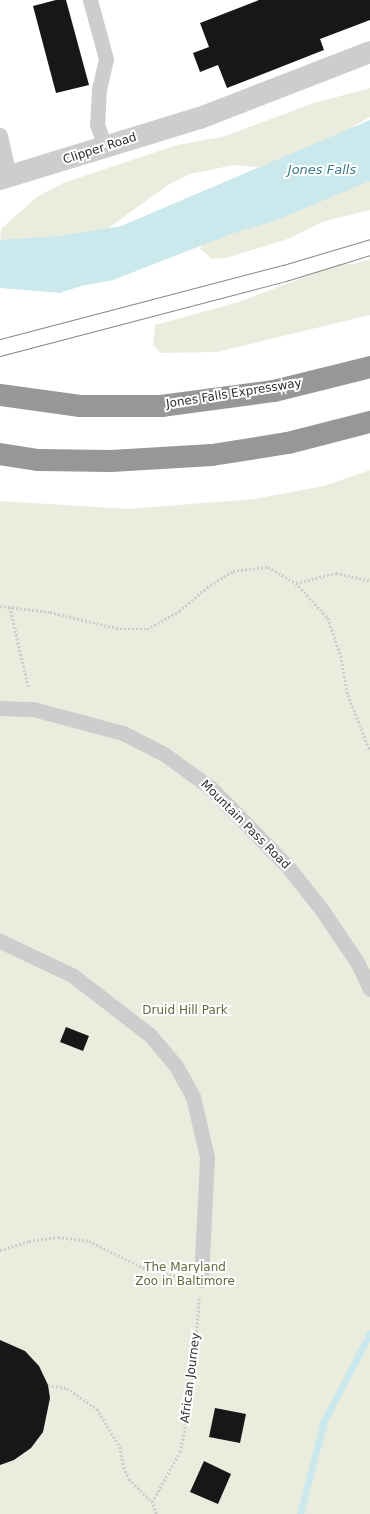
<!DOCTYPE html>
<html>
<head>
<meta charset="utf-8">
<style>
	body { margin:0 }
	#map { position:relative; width:370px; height:1514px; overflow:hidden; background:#fff; font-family:"DejaVu Sans",sans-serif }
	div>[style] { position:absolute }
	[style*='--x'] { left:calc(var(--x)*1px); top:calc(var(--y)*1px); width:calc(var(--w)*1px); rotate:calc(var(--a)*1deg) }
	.green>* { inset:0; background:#eaedde }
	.water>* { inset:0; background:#cbe9ec }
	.stream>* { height:7px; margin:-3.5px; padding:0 3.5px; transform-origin:3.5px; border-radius:3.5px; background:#cbe9ec }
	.building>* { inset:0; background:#171717 }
	.path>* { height:2.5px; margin-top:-1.25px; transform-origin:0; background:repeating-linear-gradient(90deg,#cdcdcd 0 2px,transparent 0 4px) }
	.service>* { height:15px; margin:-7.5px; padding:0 7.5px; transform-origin:7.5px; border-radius:7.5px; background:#cdcdcd }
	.minor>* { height:22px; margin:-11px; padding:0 11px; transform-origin:11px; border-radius:11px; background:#cdcdcd }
	.motorway>* { height:22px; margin:-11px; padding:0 11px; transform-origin:11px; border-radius:11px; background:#979797 }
	.tram>* { height:1px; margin:-0.5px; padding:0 0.5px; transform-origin:0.5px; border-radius:0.5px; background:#858585 }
	span { translate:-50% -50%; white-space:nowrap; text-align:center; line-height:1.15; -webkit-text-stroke:4px #fff; paint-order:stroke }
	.street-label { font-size:12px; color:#303030 }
	.park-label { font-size:12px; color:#606c3d }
	.water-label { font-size:13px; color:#3a7d86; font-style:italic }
</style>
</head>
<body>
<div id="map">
	<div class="green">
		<div style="clip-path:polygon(370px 88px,370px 117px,345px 131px,265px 168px,234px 165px,190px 174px,168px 185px,103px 232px,0 243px,1px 229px,37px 197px,63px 183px,177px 145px,222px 137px,314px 103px)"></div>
		<div style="clip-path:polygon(370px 160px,370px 210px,325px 221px,285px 240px,226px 258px,212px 259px,200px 249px,206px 236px)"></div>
		<div style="clip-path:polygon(370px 259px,370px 315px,217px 352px,161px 353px,153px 346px,155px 325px,239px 302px,339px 264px,354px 264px)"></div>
		<div style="clip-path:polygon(370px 470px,370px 1514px,0 1514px,0 501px,129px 509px,254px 499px,324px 486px)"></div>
	</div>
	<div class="water">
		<div style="clip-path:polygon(370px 120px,370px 181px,279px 219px,231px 234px,113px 280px,81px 286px,60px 293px,0 288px,0 240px,60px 236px,121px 226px)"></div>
	</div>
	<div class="stream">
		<div style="--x:300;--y:1514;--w:96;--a:-75.5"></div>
		<div style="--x:324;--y:1421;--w:99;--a:-62.4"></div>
	</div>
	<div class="building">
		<div style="clip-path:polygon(56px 0,66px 0,89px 85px,56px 93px,33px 6px)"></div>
		<div style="clip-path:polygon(259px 0,370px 0,370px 20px,320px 39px,324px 50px,227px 88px,218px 65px,200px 72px,193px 53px,209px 47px,200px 23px)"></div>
		<div style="clip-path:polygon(66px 1027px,89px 1036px,83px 1051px,60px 1042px)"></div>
		<div style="clip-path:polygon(0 1340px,25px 1351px,39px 1366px,48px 1385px,50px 1398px,43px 1432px,31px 1448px,14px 1460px,0 1465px)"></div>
		<div style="clip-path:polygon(215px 1408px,246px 1414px,240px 1443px,209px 1437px)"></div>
		<div style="clip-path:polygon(204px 1461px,231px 1474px,218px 1504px,190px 1492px)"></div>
	</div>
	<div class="path">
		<div style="--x:296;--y:583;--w:41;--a:-14"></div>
		<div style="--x:336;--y:573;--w:35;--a:13"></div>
		<div style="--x:0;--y:606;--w:50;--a:6.8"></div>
		<div style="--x:50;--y:612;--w:72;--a:13.7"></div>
		<div style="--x:120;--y:629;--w:27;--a:0"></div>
		<div style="--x:147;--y:629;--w:37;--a:-29"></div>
		<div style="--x:179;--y:611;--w:40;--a:-40"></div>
		<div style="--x:210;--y:585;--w:27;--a:-31"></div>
		<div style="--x:233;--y:571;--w:35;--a:-7"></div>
		<div style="--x:268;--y:567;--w:32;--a:30"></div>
		<div style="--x:296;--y:583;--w:47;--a:47.6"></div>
		<div style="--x:328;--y:618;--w:40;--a:71.1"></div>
		<div style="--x:341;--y:656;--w:40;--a:80"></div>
		<div style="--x:348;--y:695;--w:59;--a:68.2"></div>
		<div style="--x:10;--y:607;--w:84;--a:77"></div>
		<div style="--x:0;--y:1250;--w:30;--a:-17"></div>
		<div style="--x:29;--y:1241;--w:29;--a:-8"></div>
		<div style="--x:58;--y:1237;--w:31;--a:7"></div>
		<div style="--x:89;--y:1241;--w:64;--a:26.2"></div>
		<div style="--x:146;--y:1269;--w:37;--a:13"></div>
		<div style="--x:48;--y:1385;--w:19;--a:9"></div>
		<div style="--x:67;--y:1388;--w:37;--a:35"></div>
		<div style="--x:97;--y:1409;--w:44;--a:58.8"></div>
		<div style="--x:120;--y:1447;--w:20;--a:79"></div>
		<div style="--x:124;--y:1467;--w:13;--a:67"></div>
		<div style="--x:129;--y:1479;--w:33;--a:45"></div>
		<div style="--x:156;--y:1514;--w:13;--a:-108"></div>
		<div style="--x:152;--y:1502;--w:57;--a:-60.8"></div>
		<div style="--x:180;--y:1452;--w:61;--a:-78.7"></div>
		<div style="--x:192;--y:1392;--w:94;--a:-85.7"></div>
	</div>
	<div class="service">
		<div style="--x:90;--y:0;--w:61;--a:74.8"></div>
		<div style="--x:106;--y:59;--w:31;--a:103"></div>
		<div style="--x:99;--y:89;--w:35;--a:93"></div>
		<div style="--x:97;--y:124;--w:24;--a:71"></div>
		<div style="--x:0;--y:135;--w:42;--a:77.6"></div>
		<div style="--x:0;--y:708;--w:33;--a:2"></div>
		<div style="--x:33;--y:709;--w:93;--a:14.9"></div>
		<div style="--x:123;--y:733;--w:46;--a:27.1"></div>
		<div style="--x:164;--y:754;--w:58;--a:35.9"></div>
		<div style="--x:211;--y:788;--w:110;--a:45.7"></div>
		<div style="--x:288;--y:867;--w:55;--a:51.7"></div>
		<div style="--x:322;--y:910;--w:63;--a:56.1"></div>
		<div style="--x:357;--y:962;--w:30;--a:64"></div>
		<div style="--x:0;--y:941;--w:80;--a:25.3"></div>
		<div style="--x:72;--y:975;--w:98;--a:37.6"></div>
		<div style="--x:150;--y:1035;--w:40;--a:50"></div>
		<div style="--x:176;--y:1066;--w:35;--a:61"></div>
		<div style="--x:193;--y:1097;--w:62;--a:76.9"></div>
		<div style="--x:207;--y:1157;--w:123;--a:92.8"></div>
	</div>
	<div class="minor">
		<div style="--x:0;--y:179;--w:209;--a:-17"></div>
		<div style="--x:200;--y:118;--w:182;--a:-21.2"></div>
	</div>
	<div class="motorway">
		<div style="--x:0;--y:395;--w:81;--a:7.8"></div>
		<div style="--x:80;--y:406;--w:81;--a:0"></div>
		<div style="--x:161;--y:406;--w:114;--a:-7.6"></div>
		<div style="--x:274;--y:391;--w:99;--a:-14"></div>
		<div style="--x:0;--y:454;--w:39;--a:9"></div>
		<div style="--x:39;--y:460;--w:72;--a:0.8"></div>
		<div style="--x:111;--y:461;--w:101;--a:-3.4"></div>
		<div style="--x:212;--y:455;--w:77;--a:-9"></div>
		<div style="--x:288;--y:443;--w:85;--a:-14.4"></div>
	</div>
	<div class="tram">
		<div style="--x:0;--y:339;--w:293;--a:-14.7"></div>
		<div style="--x:283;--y:265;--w:91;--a:-16.6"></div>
		<div style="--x:0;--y:356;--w:296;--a:-14.7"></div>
		<div style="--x:286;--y:281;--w:88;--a:-17.2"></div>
	</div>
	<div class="street-label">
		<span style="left:100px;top:149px;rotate:-18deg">Clipper Road</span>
		<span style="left:234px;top:394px;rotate:-9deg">Jones Falls Expressway</span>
		<span style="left:245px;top:825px;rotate:45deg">Mountain Pass Road</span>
		<span style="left:191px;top:1378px;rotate:-83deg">African Journey</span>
	</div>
	<div class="park-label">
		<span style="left:185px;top:1011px">Druid Hill Park</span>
		<span style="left:185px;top:1275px">The Maryland<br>Zoo in Baltimore</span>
	</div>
	<div class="water-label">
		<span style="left:322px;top:170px">Jones Falls</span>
	</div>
</div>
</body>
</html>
